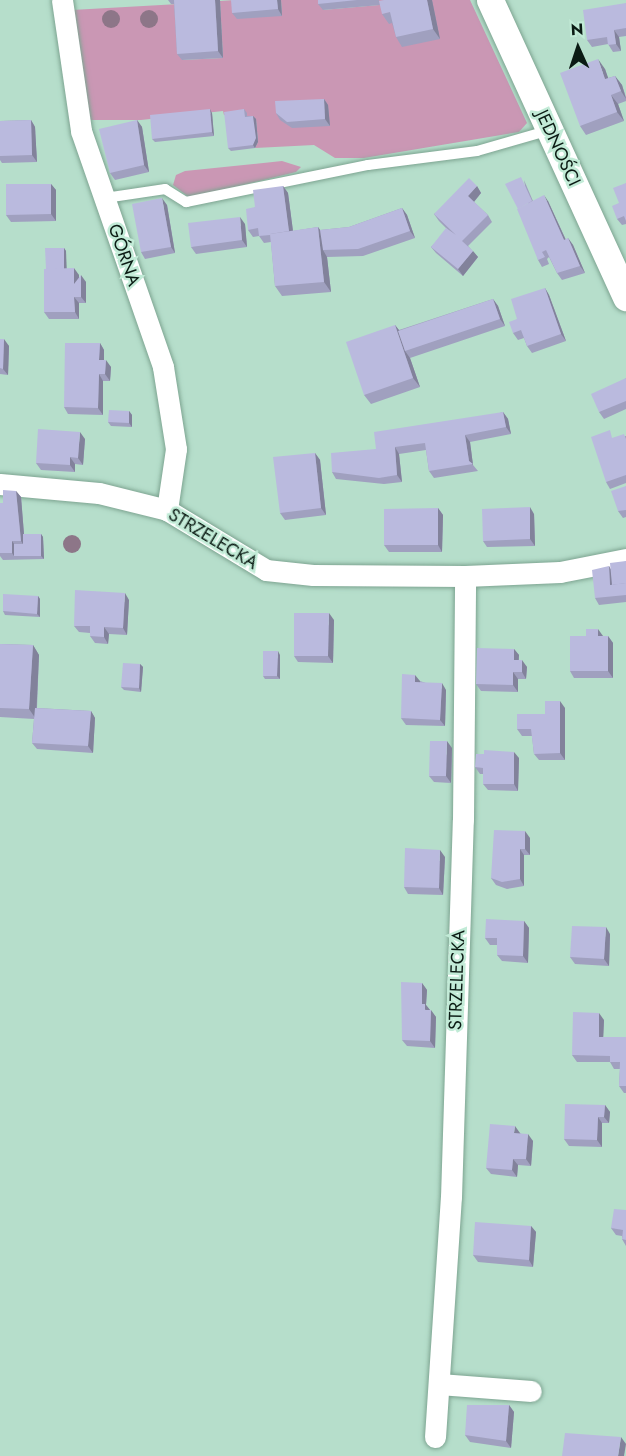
<!DOCTYPE html>
<html>
<head>
<meta charset="utf-8">
<style>
	body { margin:0 }
	#map { position:relative; width:626px; height:1456px; overflow:hidden; background:#b6decb; font-family:Jost,sans-serif }
	div>[style] { position:absolute }
	[style*='--x'] { left:calc(var(--x)*1px); top:calc(var(--y)*1px); width:calc(var(--w)*1px); rotate:calc(var(--a)*1deg) }
	.green>* { inset:0; background:#ca97b4 }
	.roads { filter:drop-shadow(0 0 2px #7da491) drop-shadow(0 0 2px #7da491) }
	.service>* { height:10px; margin:-5px; padding:0 5px; transform-origin:5px; border-radius:5px; background:#fff }
	.minor>* { height:21px; margin:-10.5px; padding:0 10.5px; transform-origin:10.5px; border-radius:10.5px; background:#fff }
	.tertiary>* { height:27px; margin:-13.5px; padding:0 13.5px; transform-origin:13.5px; border-radius:13.5px; background:#fff }
	.trees>* { width:18px; height:18px; margin:-9px; border-radius:50%; background:#8d7688 }
	.wall>* { inset:0; background:#a0a0bf }
	.shaded-wall>* { inset:0; background:#82829b }
	.building>* { inset:0; background:#babade }
	span { translate:-50% -50%; white-space:nowrap; text-align:center; line-height:1.15; -webkit-text-stroke:5px #c2ebd7; paint-order:stroke }
	.street-label { font-size:18px; color:#0b1b14 }
	.north { position:absolute; left:548px; top:18px; width:60px; height:60px; -webkit-text-stroke:4px #c2ebd7; paint-order:stroke; rotate:357deg; font-size:16px; font-weight:700; line-height:24px; text-align:center; color:#0b1b14 }
	.north::after { content:''; display:block; margin:auto; width:21px; height:27px; background:#0b1b14; clip-path:polygon(50% 0,100% 100%,50% 72%,0 100%) }
</style>
</head>
<body>
<div id="map">
	<div class="green">
		<div style="clip-path:polygon(235px 0,282px 16px,281px 0,323px 0,323px 10px,379px 5px,379px 0,470px 0,527px 123px,519px 132px,364px 158px,335px 158px,314px 145px,255px 148px,258px 142px,256px 120px,224px 115px,223px 111px,141px 120px,86px 120px,72px 10px,179px 4px,182px 60px,223px 58px,220px 1px)"></div>
		<div style="clip-path:polygon(282px 161px,301px 167px,296px 172px,190px 198px,173px 185px,176px 175px,185px 171px)"></div>
	</div>
	<div class="roads">
		<div class="service">
			<div style="--x:105;--y:198;--w:61;--a:-8.5"></div>
			<div style="--x:165;--y:189;--w:25;--a:32"></div>
			<div style="--x:186;--y:202;--w:186;--a:-11.5"></div>
			<div style="--x:368;--y:165;--w:110;--a:-7.3"></div>
			<div style="--x:477;--y:151;--w:76;--a:-16"></div>
		</div>
		<div class="minor">
			<div style="--x:62;--y:0;--w:132;--a:81.7"></div>
			<div style="--x:81;--y:131;--w:250;--a:70.8"></div>
			<div style="--x:163;--y:367;--w:83;--a:81"></div>
			<div style="--x:176;--y:449;--w:62;--a:98.4"></div>
			<div style="--x:0;--y:484;--w:99;--a:5.2"></div>
			<div style="--x:99;--y:493;--w:70;--a:14"></div>
			<div style="--x:167;--y:510;--w:116;--a:31.2"></div>
			<div style="--x:266;--y:570;--w:47;--a:6.1"></div>
			<div style="--x:313;--y:575;--w:152;--a:0.4"></div>
			<div style="--x:465;--y:576;--w:95;--a:-2.4"></div>
			<div style="--x:560;--y:572;--w:67;--a:-11.1"></div>
			<div style="--x:440;--y:1384;--w:91;--a:4.4"></div>
			<div style="--x:435;--y:1437;--w:241;--a:-86.2"></div>
			<div style="--x:451;--y:1197;--w:377;--a:-88.2"></div>
			<div style="--x:463;--y:820;--w:244;--a:-89.5"></div>
		</div>
		<div class="tertiary">
			<div style="--x:490;--y:0;--w:327;--a:65.4"></div>
		</div>
	</div>
	<div class="trees">
		<div style="left:111px;top:19px"></div>
		<div style="left:149px;top:19px"></div>
		<div style="left:72px;top:544px"></div>
	</div>
	<div class="wall">
		<div style="clip-path:polygon(168px 0,220px 0,223px 58px,182px 60px,177px 54px,174px 4px,171px 4px)"></div>
		<div style="clip-path:polygon(281px 0,282px 16px,237px 19px,232px 13px)"></div>
		<div style="clip-path:polygon(318px 0,379px 0,380px 5px,323px 10px,318px 4px)"></div>
		<div style="clip-path:polygon(432px 0,440px 39px,402px 47px,396px 37px,392px 23px,389px 24px,382px 14px)"></div>
		<div style="clip-path:polygon(626px 3px,626px 36px,619px 37px,621px 51px,613px 52px,608px 44px,592px 47px,587px 40px)"></div>
		<div style="clip-path:polygon(605px 69px,608px 78px,615px 76px,622px 85px,626px 97px,626px 101px,618px 104px,624px 121px,586px 135px,580px 126px)"></div>
		<div style="clip-path:polygon(324px 99px,328px 105px,330px 126px,292px 128px,280px 120px,276px 113px)"></div>
		<div style="clip-path:polygon(244px 109px,247px 113px,247px 116px,253px 116px,256px 119px,258px 142px,255px 148px,231px 151px,228px 148px)"></div>
		<div style="clip-path:polygon(212px 113px,214px 136px,155px 142px,152px 139px)"></div>
		<div style="clip-path:polygon(31px 120px,35px 127px,37px 162px,2px 163px,0 160px,0 121px)"></div>
		<div style="clip-path:polygon(137px 120px,142px 127px,149px 172px,115px 180px,110px 173px)"></div>
		<div style="clip-path:polygon(524px 180px,533px 201px,548px 201px,566px 240px,568px 238px,573px 245px,585px 273px,562px 280px,557px 273px,549px 257px,547px 259px,549px 264px,542px 267px,538px 260px)"></div>
		<div style="clip-path:polygon(626px 183px,626px 224px,622px 225px,617px 219px,619px 203px)"></div>
		<div style="clip-path:polygon(51px 184px,56px 190px,56px 221px,11px 222px,6px 215px)"></div>
		<div style="clip-path:polygon(283px 186px,288px 193px,293px 231px,318px 227px,320px 230px,349px 227px,402px 208px,407px 215px,415px 238px,363px 256px,327px 257px,331px 292px,282px 296px,275px 286px,271px 242px,264px 243px,259px 236px,253px 237px,248px 230px,255px 207px)"></div>
		<div style="clip-path:polygon(477px 186px,481px 193px,474px 202px,488px 215px,492px 222px,468px 246px,478px 257px,463px 276px,436px 253px,431px 247px,448px 230px,439px 221px,434px 214px)"></div>
		<div style="clip-path:polygon(167px 205px,175px 253px,145px 259px,141px 252px)"></div>
		<div style="clip-path:polygon(245px 224px,247px 247px,196px 254px,191px 247px)"></div>
		<div style="clip-path:polygon(64px 248px,66px 251px,66px 269px,79px 275px,79px 278px,86px 282px,86px 303px,79px 303px,79px 319px,49px 319px,44px 312px,46px 269px)"></div>
		<div style="clip-path:polygon(545px 288px,549px 295px,566px 341px,532px 353px,527px 346px,524px 338px,518px 340px,513px 333px,517px 319px)"></div>
		<div style="clip-path:polygon(493px 299px,498px 306px,505px 326px,410px 358px,420px 387px,371px 404px,364px 395px,395px 325px,399px 330px)"></div>
		<div style="clip-path:polygon(0 339px,9px 346px,8px 375px,0 374px)"></div>
		<div style="clip-path:polygon(100px 343px,104px 350px,104px 360px,111px 367px,110px 381px,103px 381px,103px 415px,68px 414px,64px 407px)"></div>
		<div style="clip-path:polygon(626px 378px,626px 409px,604px 419px,599px 412px)"></div>
		<div style="clip-path:polygon(129px 411px,132px 415px,132px 427px,111px 426px,108px 422px)"></div>
		<div style="clip-path:polygon(503px 412px,508px 419px,511px 434px,470px 442px,473px 465px,478px 471px,434px 478px,429px 471px,426px 450px,399px 454px,402px 482px,384px 484px,336px 479px,332px 472px,376px 449px)"></div>
		<div style="clip-path:polygon(626px 436px,626px 483px,610px 489px,606px 482px,614px 438px)"></div>
		<div style="clip-path:polygon(85px 439px,83px 465px,75px 464px,75px 472px,41px 470px,36px 463px)"></div>
		<div style="clip-path:polygon(315px 453px,320px 460px,326px 515px,285px 520px,280px 513px)"></div>
		<div style="clip-path:polygon(626px 486px,626px 517px,623px 518px,618px 511px)"></div>
		<div style="clip-path:polygon(16px 491px,21px 497px,24px 534px,41px 534px,43px 537px,44px 559px,3px 560px,0 556px,0 503px,3px 503px)"></div>
		<div style="clip-path:polygon(438px 508px,443px 515px,442px 552px,389px 552px,384px 545px)"></div>
		<div style="clip-path:polygon(534px 514px,535px 546px,487px 547px,483px 541px)"></div>
		<div style="clip-path:polygon(626px 561px,626px 602px,599px 605px,595px 598px,609px 566px,611px 570px)"></div>
		<div style="clip-path:polygon(38px 596px,40px 599px,40px 617px,5px 615px,3px 611px)"></div>
		<div style="clip-path:polygon(129px 600px,127px 635px,109px 634px,108px 644px,95px 643px,90px 636px,90px 633px,79px 632px,74px 626px)"></div>
		<div style="clip-path:polygon(334px 620px,333px 663px,298px 662px,294px 656px)"></div>
		<div style="clip-path:polygon(603px 636px,608px 636px,613px 643px,613px 678px,574px 678px,570px 671px)"></div>
		<div style="clip-path:polygon(0 644px,33px 645px,39px 655px,37px 708px,91px 711px,95px 718px,93px 753px,37px 749px,32px 743px,34px 719px,0 717px)"></div>
		<div style="clip-path:polygon(514px 649px,519px 655px,519px 660px,527px 667px,526px 679px,518px 679px,518px 692px,481px 691px,476px 684px)"></div>
		<div style="clip-path:polygon(280px 655px,280px 679px,265px 679px,263px 676px)"></div>
		<div style="clip-path:polygon(140px 664px,143px 667px,141px 692px,124px 690px,121px 687px)"></div>
		<div style="clip-path:polygon(420px 681px,446px 690px,445px 726px,406px 725px,401px 718px)"></div>
		<div style="clip-path:polygon(565px 708px,565px 760px,539px 760px,534px 754px,532px 736px,522px 736px,517px 729px,545px 714px)"></div>
		<div style="clip-path:polygon(452px 748px,451px 783px,434px 782px,429px 776px)"></div>
		<div style="clip-path:polygon(519px 758px,518px 791px,488px 790px,483px 784px,483px 774px,480px 774px,475px 767px)"></div>
		<div style="clip-path:polygon(530px 838px,530px 855px,524px 855px,524px 886px,507px 889px,496px 885px,491px 878px)"></div>
		<div style="clip-path:polygon(445px 857px,443px 895px,408px 894px,404px 887px)"></div>
		<div style="clip-path:polygon(524px 921px,529px 928px,528px 963px,502px 961px,497px 955px,497px 945px,490px 945px,485px 938px)"></div>
		<div style="clip-path:polygon(610px 934px,609px 966px,575px 964px,570px 957px)"></div>
		<div style="clip-path:polygon(422px 983px,427px 990px,426px 1005px,436px 1017px,435px 1048px,407px 1046px,402px 1040px)"></div>
		<div style="clip-path:polygon(604px 1020px,603px 1037px,626px 1037px,626px 1093px,624px 1093px,619px 1086px,620px 1069px,614px 1069px,610px 1062px,577px 1062px,572px 1055px)"></div>
		<div style="clip-path:polygon(605px 1105px,610px 1112px,609px 1123px,602px 1123px,602px 1147px,569px 1146px,564px 1139px)"></div>
		<div style="clip-path:polygon(520px 1133px,533px 1141px,531px 1166px,518px 1165px,517px 1177px,491px 1174px,486px 1168px)"></div>
		<div style="clip-path:polygon(626px 1210px,626px 1246px,622px 1239px,622px 1236px,616px 1235px,611px 1228px)"></div>
		<div style="clip-path:polygon(531px 1226px,536px 1232px,533px 1267px,478px 1262px,473px 1255px)"></div>
		<div style="clip-path:polygon(509px 1405px,514px 1412px,511px 1448px,470px 1442px,465px 1435px)"></div>
	</div>
	<div class="shaded-wall">
		<div style="clip-path:polygon(215px 0,220px 0,223px 58px,218px 51px)"></div>
		<div style="clip-path:polygon(277px 0,281px 0,282px 16px,278px 9px)"></div>
		<div style="clip-path:polygon(427px 0,432px 0,440px 39px,433px 29px)"></div>
		<div style="clip-path:polygon(614px 30px,619px 37px,621px 51px,616px 44px)"></div>
		<div style="clip-path:polygon(598px 59px,605px 69px,612px 89px,605px 79px)"></div>
		<div style="clip-path:polygon(615px 76px,622px 85px,626px 99px,621px 91px)"></div>
		<div style="clip-path:polygon(611px 95px,618px 104px,624px 121px,617px 112px)"></div>
		<div style="clip-path:polygon(324px 99px,328px 105px,330px 126px,325px 119px)"></div>
		<div style="clip-path:polygon(210px 109px,212px 113px,214px 136px,212px 132px)"></div>
		<div style="clip-path:polygon(253px 116px,256px 119px,258px 142px,255px 148px,253px 145px)"></div>
		<div style="clip-path:polygon(31px 120px,35px 127px,37px 162px,32px 155px)"></div>
		<div style="clip-path:polygon(137px 120px,142px 127px,149px 172px,144px 165px)"></div>
		<div style="clip-path:polygon(51px 184px,56px 190px,56px 221px,51px 214px)"></div>
		<div style="clip-path:polygon(283px 186px,288px 193px,294px 239px,289px 233px)"></div>
		<div style="clip-path:polygon(477px 186px,481px 193px,473px 203px,468px 196px)"></div>
		<div style="clip-path:polygon(544px 195px,548px 201px,569px 247px,564px 240px)"></div>
		<div style="clip-path:polygon(162px 198px,167px 205px,175px 253px,171px 247px)"></div>
		<div style="clip-path:polygon(402px 208px,407px 215px,415px 238px,410px 231px)"></div>
		<div style="clip-path:polygon(240px 217px,245px 224px,247px 247px,242px 240px)"></div>
		<div style="clip-path:polygon(318px 227px,325px 237px,323px 250px,327px 257px,331px 292px,324px 282px)"></div>
		<div style="clip-path:polygon(568px 238px,573px 245px,585px 273px,580px 266px)"></div>
		<div style="clip-path:polygon(64px 248px,66px 251px,67px 276px,64px 272px)"></div>
		<div style="clip-path:polygon(473px 251px,478px 257px,463px 276px,458px 269px)"></div>
		<div style="clip-path:polygon(74px 268px,79px 275px,79px 291px,74px 284px)"></div>
		<div style="clip-path:polygon(81px 275px,86px 282px,86px 303px,81px 297px)"></div>
		<div style="clip-path:polygon(545px 288px,549px 295px,566px 341px,561px 334px)"></div>
		<div style="clip-path:polygon(74px 297px,79px 303px,79px 319px,75px 312px)"></div>
		<div style="clip-path:polygon(493px 299px,498px 306px,505px 326px,500px 319px)"></div>
		<div style="clip-path:polygon(395px 325px,402px 334px,405px 351px,410px 358px,420px 387px,413px 378px)"></div>
		<div style="clip-path:polygon(4px 339px,9px 346px,8px 375px,3px 369px)"></div>
		<div style="clip-path:polygon(100px 343px,104px 350px,104px 367px,99px 360px)"></div>
		<div style="clip-path:polygon(106px 360px,111px 367px,110px 381px,105px 374px)"></div>
		<div style="clip-path:polygon(99px 374px,103px 381px,103px 415px,98px 408px)"></div>
		<div style="clip-path:polygon(129px 411px,132px 415px,132px 427px,129px 423px)"></div>
		<div style="clip-path:polygon(503px 412px,508px 419px,511px 434px,506px 427px)"></div>
		<div style="clip-path:polygon(80px 432px,85px 439px,83px 465px,78px 458px)"></div>
		<div style="clip-path:polygon(465px 435px,470px 442px,473px 465px,469px 461px)"></div>
		<div style="clip-path:polygon(395px 447px,399px 454px,402px 482px,397px 475px)"></div>
		<div style="clip-path:polygon(315px 453px,320px 460px,326px 515px,321px 508px)"></div>
		<div style="clip-path:polygon(70px 457px,75px 464px,75px 472px,70px 465px)"></div>
		<div style="clip-path:polygon(16px 491px,21px 497px,25px 547px,21px 541px)"></div>
		<div style="clip-path:polygon(530px 507px,534px 514px,535px 546px,530px 539px)"></div>
		<div style="clip-path:polygon(438px 508px,443px 515px,442px 552px,438px 545px)"></div>
		<div style="clip-path:polygon(41px 534px,43px 537px,44px 559px,41px 556px)"></div>
		<div style="clip-path:polygon(12px 541px,17px 548px,14px 556px,12px 553px)"></div>
		<div style="clip-path:polygon(609px 566px,613px 573px,615px 588px,610px 585px)"></div>
		<div style="clip-path:polygon(125px 593px,129px 600px,127px 635px,123px 628px)"></div>
		<div style="clip-path:polygon(38px 596px,40px 599px,40px 617px,37px 614px)"></div>
		<div style="clip-path:polygon(329px 613px,334px 620px,333px 663px,328px 656px)"></div>
		<div style="clip-path:polygon(104px 627px,109px 634px,108px 644px,104px 637px)"></div>
		<div style="clip-path:polygon(598px 629px,603px 636px,603px 643px,598px 636px)"></div>
		<div style="clip-path:polygon(608px 636px,613px 643px,613px 678px,608px 671px)"></div>
		<div style="clip-path:polygon(33px 645px,39px 655px,36px 719px,29px 709px)"></div>
		<div style="clip-path:polygon(514px 649px,519px 655px,518px 667px,514px 660px)"></div>
		<div style="clip-path:polygon(278px 651px,280px 655px,280px 679px,277px 676px)"></div>
		<div style="clip-path:polygon(522px 660px,527px 667px,526px 679px,522px 672px)"></div>
		<div style="clip-path:polygon(140px 664px,143px 667px,141px 692px,139px 688px)"></div>
		<div style="clip-path:polygon(513px 672px,518px 679px,518px 692px,513px 685px)"></div>
		<div style="clip-path:polygon(415px 675px,420px 681px,420px 689px,415px 682px)"></div>
		<div style="clip-path:polygon(442px 683px,446px 690px,445px 726px,440px 720px)"></div>
		<div style="clip-path:polygon(560px 701px,565px 708px,565px 760px,560px 753px)"></div>
		<div style="clip-path:polygon(91px 711px,95px 718px,93px 753px,88px 746px)"></div>
		<div style="clip-path:polygon(447px 741px,452px 748px,451px 783px,446px 776px)"></div>
		<div style="clip-path:polygon(514px 752px,519px 758px,518px 791px,514px 784px)"></div>
		<div style="clip-path:polygon(525px 831px,530px 838px,530px 855px,525px 849px)"></div>
		<div style="clip-path:polygon(520px 849px,524px 855px,524px 886px,520px 879px)"></div>
		<div style="clip-path:polygon(440px 850px,445px 857px,443px 895px,439px 888px)"></div>
		<div style="clip-path:polygon(524px 921px,529px 928px,528px 963px,523px 956px)"></div>
		<div style="clip-path:polygon(606px 927px,610px 934px,609px 966px,604px 959px)"></div>
		<div style="clip-path:polygon(422px 983px,427px 990px,426px 1005px,430px 1010px,430px 1017px,422px 1004px)"></div>
		<div style="clip-path:polygon(431px 1010px,436px 1017px,435px 1048px,430px 1041px)"></div>
		<div style="clip-path:polygon(599px 1013px,604px 1020px,603px 1043px,599px 1037px)"></div>
		<div style="clip-path:polygon(605px 1105px,610px 1112px,609px 1123px,604px 1117px)"></div>
		<div style="clip-path:polygon(598px 1117px,602px 1123px,602px 1147px,597px 1140px)"></div>
		<div style="clip-path:polygon(515px 1126px,520px 1133px,519px 1140px,514px 1133px)"></div>
		<div style="clip-path:polygon(528px 1134px,533px 1141px,531px 1166px,526px 1159px)"></div>
		<div style="clip-path:polygon(513px 1159px,518px 1165px,517px 1177px,512px 1170px)"></div>
		<div style="clip-path:polygon(531px 1226px,536px 1232px,533px 1267px,529px 1260px)"></div>
		<div style="clip-path:polygon(509px 1405px,514px 1412px,511px 1448px,506px 1441px)"></div>
		<div style="clip-path:polygon(621px 1437px,626px 1444px,624px 1456px,618px 1456px)"></div>
	</div>
	<div class="building">
		<div style="clip-path:polygon(174px 0,215px 0,218px 51px,177px 54px)"></div>
		<div style="clip-path:polygon(231px 0,277px 0,278px 9px,232px 13px)"></div>
		<div style="clip-path:polygon(318px 0,357px 0,318px 4px)"></div>
		<div style="clip-path:polygon(384px 0,427px 0,433px 29px,396px 37px,390px 12px,382px 14px,379px 1px)"></div>
		<div style="clip-path:polygon(626px 3px,626px 28px,614px 30px,616px 44px,608px 45px,607px 37px,587px 40px,583px 10px)"></div>
		<div style="clip-path:polygon(598px 59px,605px 79px,615px 76px,621px 91px,611px 95px,617px 112px,580px 126px,560px 73px)"></div>
		<div style="clip-path:polygon(324px 99px,325px 119px,287px 122px,276px 113px,275px 101px)"></div>
		<div style="clip-path:polygon(210px 109px,212px 132px,152px 139px,150px 115px)"></div>
		<div style="clip-path:polygon(244px 109px,245px 117px,253px 116px,256px 138px,253px 145px,228px 148px,224px 112px)"></div>
		<div style="clip-path:polygon(31px 120px,32px 155px,0 156px,0 121px)"></div>
		<div style="clip-path:polygon(137px 120px,144px 165px,110px 173px,99px 129px)"></div>
		<div style="clip-path:polygon(521px 177px,532px 201px,518px 209px,505px 184px)"></div>
		<div style="clip-path:polygon(469px 178px,477px 186px,468px 196px,488px 215px,462px 241px,473px 251px,458px 269px,431px 247px,446px 228px,456px 235px,434px 214px)"></div>
		<div style="clip-path:polygon(626px 183px,626px 221px,624px 216px,617px 219px,612px 206px,619px 203px,613px 188px)"></div>
		<div style="clip-path:polygon(6px 184px,51px 184px,51px 214px,6px 215px)"></div>
		<div style="clip-path:polygon(283px 186px,289px 231px,270px 234px,270px 235px,259px 236px,258px 228px,248px 230px,246px 209px,255px 207px,253px 190px)"></div>
		<div style="clip-path:polygon(544px 195px,564px 240px,568px 238px,580px 266px,557px 273px,546px 250px,542px 252px,545px 257px,538px 260px,517px 209px)"></div>
		<div style="clip-path:polygon(162px 198px,171px 247px,141px 252px,132px 204px)"></div>
		<div style="clip-path:polygon(402px 208px,410px 231px,358px 249px,323px 250px,320px 230px,349px 227px)"></div>
		<div style="clip-path:polygon(240px 217px,242px 240px,191px 247px,188px 223px)"></div>
		<div style="clip-path:polygon(318px 227px,324px 282px,275px 286px,270px 234px)"></div>
		<div style="clip-path:polygon(45px 248px,64px 248px,64px 269px,46px 269px)"></div>
		<div style="clip-path:polygon(74px 268px,74px 284px,81px 275px,81px 297px,74px 297px,75px 312px,44px 312px,44px 269px)"></div>
		<div style="clip-path:polygon(545px 288px,561px 334px,527px 346px,521px 330px,513px 333px,509px 322px,517px 319px,511px 299px)"></div>
		<div style="clip-path:polygon(493px 299px,500px 319px,405px 351px,398px 331px)"></div>
		<div style="clip-path:polygon(395px 325px,413px 378px,364px 395px,346px 342px)"></div>
		<div style="clip-path:polygon(0 339px,4px 339px,3px 369px,0 368px)"></div>
		<div style="clip-path:polygon(65px 343px,100px 343px,99px 360px,106px 360px,105px 374px,99px 374px,98px 408px,64px 407px)"></div>
		<div style="clip-path:polygon(626px 378px,626px 401px,599px 412px,591px 394px)"></div>
		<div style="clip-path:polygon(109px 410px,129px 411px,129px 423px,108px 422px)"></div>
		<div style="clip-path:polygon(503px 412px,506px 427px,465px 435px,469px 461px,473px 464px,429px 471px,425px 443px,395px 447px,397px 475px,379px 478px,332px 472px,331px 453px,376px 449px,374px 432px)"></div>
		<div style="clip-path:polygon(38px 429px,80px 432px,78px 458px,70px 457px,70px 465px,36px 463px)"></div>
		<div style="clip-path:polygon(610px 430px,612px 438px,624px 434px,626px 439px,626px 475px,606px 482px,591px 437px)"></div>
		<div style="clip-path:polygon(315px 453px,321px 508px,280px 513px,273px 457px)"></div>
		<div style="clip-path:polygon(626px 486px,626px 510px,618px 511px,611px 491px)"></div>
		<div style="clip-path:polygon(3px 490px,16px 491px,21px 541px,12px 541px,12px 553px,0 553px,0 503px,3px 503px)"></div>
		<div style="clip-path:polygon(530px 507px,530px 539px,483px 541px,482px 509px)"></div>
		<div style="clip-path:polygon(438px 508px,438px 545px,384px 545px,384px 509px)"></div>
		<div style="clip-path:polygon(23px 534px,41px 534px,41px 556px,14px 556px,14px 544px,23px 544px)"></div>
		<div style="clip-path:polygon(626px 561px,626px 583px,612px 585px,610px 563px)"></div>
		<div style="clip-path:polygon(609px 566px,610px 585px,626px 583px,626px 595px,595px 598px,592px 570px)"></div>
		<div style="clip-path:polygon(75px 590px,125px 593px,123px 628px,104px 627px,104px 637px,90px 636px,90px 626px,74px 626px)"></div>
		<div style="clip-path:polygon(3px 594px,38px 596px,37px 614px,3px 611px)"></div>
		<div style="clip-path:polygon(294px 613px,329px 613px,328px 656px,294px 656px)"></div>
		<div style="clip-path:polygon(586px 629px,598px 629px,598px 636px,608px 636px,608px 671px,570px 671px,570px 636px,586px 636px)"></div>
		<div style="clip-path:polygon(0 644px,33px 645px,29px 709px,0 708px)"></div>
		<div style="clip-path:polygon(477px 648px,514px 649px,514px 660px,522px 660px,522px 672px,513px 672px,513px 685px,476px 684px)"></div>
		<div style="clip-path:polygon(263px 651px,278px 651px,277px 676px,263px 676px)"></div>
		<div style="clip-path:polygon(123px 663px,140px 664px,139px 688px,121px 687px)"></div>
		<div style="clip-path:polygon(402px 674px,415px 675px,415px 682px,442px 683px,440px 720px,401px 718px)"></div>
		<div style="clip-path:polygon(545px 701px,560px 701px,560px 753px,534px 754px,531px 729px,517px 729px,517px 714px,545px 714px)"></div>
		<div style="clip-path:polygon(35px 708px,91px 711px,88px 746px,32px 743px)"></div>
		<div style="clip-path:polygon(430px 741px,447px 741px,446px 776px,429px 776px)"></div>
		<div style="clip-path:polygon(484px 750px,514px 752px,514px 784px,483px 784px,483px 768px,475px 767px,476px 754px,484px 754px)"></div>
		<div style="clip-path:polygon(494px 830px,525px 831px,525px 849px,520px 849px,520px 879px,502px 882px,491px 878px)"></div>
		<div style="clip-path:polygon(405px 848px,440px 850px,439px 888px,404px 887px)"></div>
		<div style="clip-path:polygon(486px 919px,524px 921px,523px 956px,497px 955px,497px 938px,485px 938px)"></div>
		<div style="clip-path:polygon(572px 926px,606px 927px,604px 959px,570px 957px)"></div>
		<div style="clip-path:polygon(401px 982px,422px 983px,422px 1004px,425px 1004px,425px 1010px,431px 1010px,430px 1041px,402px 1040px)"></div>
		<div style="clip-path:polygon(573px 1012px,599px 1013px,599px 1037px,626px 1037px,626px 1086px,619px 1086px,620px 1062px,610px 1062px,610px 1056px,572px 1055px)"></div>
		<div style="clip-path:polygon(565px 1104px,605px 1105px,604px 1117px,598px 1117px,597px 1140px,564px 1139px)"></div>
		<div style="clip-path:polygon(490px 1124px,515px 1126px,514px 1133px,528px 1134px,526px 1159px,513px 1159px,512px 1170px,486px 1168px)"></div>
		<div style="clip-path:polygon(614px 1209px,626px 1210px,626px 1240px,622px 1239px,623px 1230px,611px 1228px)"></div>
		<div style="clip-path:polygon(475px 1222px,531px 1226px,529px 1260px,473px 1255px)"></div>
		<div style="clip-path:polygon(467px 1405px,509px 1405px,506px 1441px,465px 1435px)"></div>
		<div style="clip-path:polygon(565px 1433px,621px 1437px,618px 1456px,562px 1456px)"></div>
	</div>
	<div class="street-label">
		<span style="left:558px;top:148px;rotate:65deg">JEDNOŚCI</span>
		<span style="left:124px;top:255px;rotate:71deg">GÓRNA</span>
		<span style="left:213px;top:539px;rotate:31deg">STRZELECKA</span>
		<span style="left:457px;top:980px;rotate:-88deg">STRZELECKA</span>
	</div>
	<div class="north">N</div>
</div>
</body>
</html>
